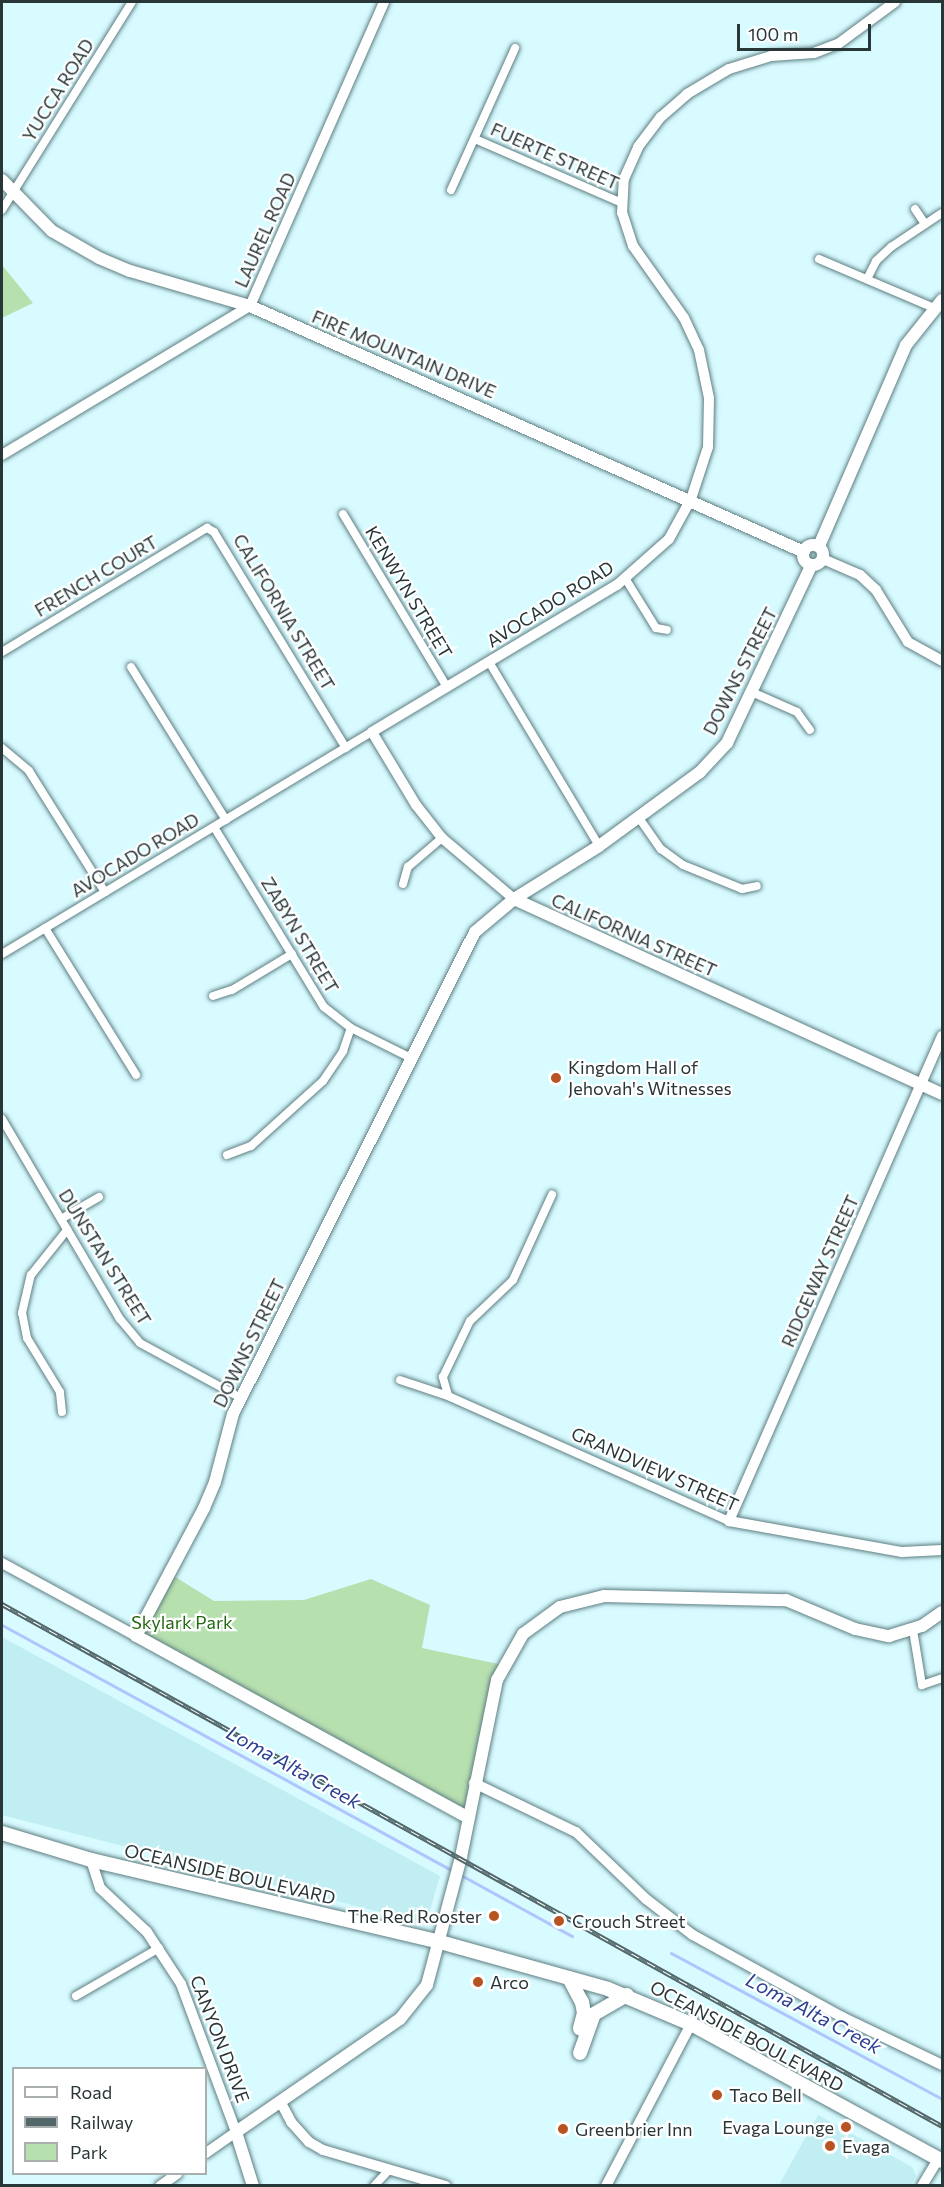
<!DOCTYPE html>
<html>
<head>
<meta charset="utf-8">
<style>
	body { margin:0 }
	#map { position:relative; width:944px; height:2187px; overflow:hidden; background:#d7fbff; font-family:Commissioner,sans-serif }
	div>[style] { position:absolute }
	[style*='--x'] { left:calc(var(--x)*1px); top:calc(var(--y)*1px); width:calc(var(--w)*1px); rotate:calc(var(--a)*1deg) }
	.built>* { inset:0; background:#c1eef3 }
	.green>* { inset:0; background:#b7e0af }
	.stream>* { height:3px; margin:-1.5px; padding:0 1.5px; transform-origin:1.5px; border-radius:1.5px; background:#b0c5ff }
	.roads { filter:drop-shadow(0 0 2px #5e7e82) drop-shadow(0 0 2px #5e7e82) }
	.minor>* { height:8px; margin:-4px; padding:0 4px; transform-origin:4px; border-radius:4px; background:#fff }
	.tertiary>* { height:10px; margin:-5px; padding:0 5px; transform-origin:5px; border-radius:5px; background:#fff }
	.secondary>* { height:12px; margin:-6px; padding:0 6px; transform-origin:6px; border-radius:6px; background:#fff }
	.secondary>.ring { margin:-6px; padding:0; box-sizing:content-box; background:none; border:12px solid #fff; border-radius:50% }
	.primary>* { height:14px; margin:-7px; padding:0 7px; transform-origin:7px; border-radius:7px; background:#fff }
	.rail>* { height:5px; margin-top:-2.5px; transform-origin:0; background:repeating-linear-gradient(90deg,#fff 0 9px,#536669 0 18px); box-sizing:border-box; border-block:2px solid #536669 }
	.dots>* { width:16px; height:16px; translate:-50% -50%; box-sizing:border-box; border:3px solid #fff; border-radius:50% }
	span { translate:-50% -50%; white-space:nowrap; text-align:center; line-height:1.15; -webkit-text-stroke:4.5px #fff; paint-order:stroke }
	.street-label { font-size:18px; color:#283638 }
	.poi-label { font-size:18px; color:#283638 }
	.left { translate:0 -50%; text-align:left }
	.right { translate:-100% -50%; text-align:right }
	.park-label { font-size:18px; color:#236812 }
	.water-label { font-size:20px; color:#2c4091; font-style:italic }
	.frame { position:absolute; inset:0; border:3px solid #283638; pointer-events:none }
	.legend { position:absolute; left:12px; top:2067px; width:195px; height:108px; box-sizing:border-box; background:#fff; border:2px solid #a9afaf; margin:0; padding:8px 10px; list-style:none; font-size:18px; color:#283638 }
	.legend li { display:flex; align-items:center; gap:12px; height:30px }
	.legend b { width:30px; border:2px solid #a9afaf }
	.scale { position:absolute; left:737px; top:24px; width:134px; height:27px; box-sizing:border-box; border:3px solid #283638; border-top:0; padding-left:8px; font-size:18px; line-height:21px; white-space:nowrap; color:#283638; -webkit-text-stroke:4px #fff; paint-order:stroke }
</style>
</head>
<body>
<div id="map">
	<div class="built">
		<div style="clip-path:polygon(2px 1637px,440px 1876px,426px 1924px,2px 1815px)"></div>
		<div style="clip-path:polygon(818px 2115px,912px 2167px,916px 2176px,911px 2185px,779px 2185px)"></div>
	</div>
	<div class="green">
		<div style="clip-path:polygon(2px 265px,33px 303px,2px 318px)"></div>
		<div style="clip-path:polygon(169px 1573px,214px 1601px,304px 1600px,371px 1579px,430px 1605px,422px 1648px,503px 1665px,467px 1817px,135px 1636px)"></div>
	</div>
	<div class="stream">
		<div style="--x:2;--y:1625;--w:514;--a:28.61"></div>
		<div style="--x:459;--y:1874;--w:129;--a:28.8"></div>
		<div style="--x:671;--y:1953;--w:308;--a:28.3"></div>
	</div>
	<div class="roads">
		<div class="minor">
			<div style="--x:475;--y:139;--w:160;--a:23.5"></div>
			<div style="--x:451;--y:190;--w:156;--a:-65.7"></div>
			<div style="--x:915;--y:209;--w:18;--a:56"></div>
			<div style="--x:2;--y:210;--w:245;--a:-58"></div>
			<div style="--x:819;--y:259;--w:125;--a:23.1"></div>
			<div style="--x:867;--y:279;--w:20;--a:-63"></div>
			<div style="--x:876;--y:261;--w:21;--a:-43"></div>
			<div style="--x:891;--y:247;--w:61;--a:-33.7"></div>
			<div style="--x:343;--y:514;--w:202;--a:59"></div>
			<div style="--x:625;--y:578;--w:59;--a:58.2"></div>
			<div style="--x:656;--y:628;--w:11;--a:10"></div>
			<div style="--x:2;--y:652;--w:240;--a:-31.2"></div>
			<div style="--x:207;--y:528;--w:8;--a:30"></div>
			<div style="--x:214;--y:532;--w:253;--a:58.6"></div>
			<div style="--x:489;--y:662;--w:214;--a:59.1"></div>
			<div style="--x:131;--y:667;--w:180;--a:58.2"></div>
			<div style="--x:754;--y:693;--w:47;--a:23.8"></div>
			<div style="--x:797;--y:712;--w:22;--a:54"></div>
			<div style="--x:2;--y:748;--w:35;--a:40"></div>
			<div style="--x:29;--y:771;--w:143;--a:57.9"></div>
			<div style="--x:639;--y:818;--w:38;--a:55"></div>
			<div style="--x:661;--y:849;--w:27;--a:36"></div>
			<div style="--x:683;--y:865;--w:64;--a:22.1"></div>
			<div style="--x:742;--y:889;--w:15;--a:-11"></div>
			<div style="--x:214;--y:827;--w:211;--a:58.6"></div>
			<div style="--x:324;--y:1007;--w:34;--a:38"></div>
			<div style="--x:351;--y:1028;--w:65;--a:26.6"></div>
			<div style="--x:403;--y:884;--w:18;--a:-74"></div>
			<div style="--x:408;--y:867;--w:45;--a:-40.5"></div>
			<div style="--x:45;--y:928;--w:173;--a:58.2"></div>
			<div style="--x:2;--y:954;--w:431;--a:-31"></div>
			<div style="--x:213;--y:996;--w:20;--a:-18"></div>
			<div style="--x:232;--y:990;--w:70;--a:-31"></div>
			<div style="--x:2;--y:1119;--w:232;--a:59.5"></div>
			<div style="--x:120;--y:1319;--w:31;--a:50"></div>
			<div style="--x:140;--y:1343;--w:115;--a:28.6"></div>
			<div style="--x:227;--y:1155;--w:26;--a:-21"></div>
			<div style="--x:251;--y:1146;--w:97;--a:-42.1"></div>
			<div style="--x:323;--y:1081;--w:36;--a:-56"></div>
			<div style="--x:343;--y:1051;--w:24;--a:-71"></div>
			<div style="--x:61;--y:1219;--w:44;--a:-30.1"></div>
			<div style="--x:400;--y:1380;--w:51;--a:18.4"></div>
			<div style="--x:448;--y:1396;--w:308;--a:24"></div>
			<div style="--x:448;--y:1395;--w:19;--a:-106"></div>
			<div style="--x:443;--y:1377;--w:62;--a:-64.3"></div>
			<div style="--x:470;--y:1321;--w:59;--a:-43.6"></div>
			<div style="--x:513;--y:1280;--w:94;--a:-65.4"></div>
			<div style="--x:62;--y:1412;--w:20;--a:-96"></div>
			<div style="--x:60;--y:1392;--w:63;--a:-121.4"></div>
			<div style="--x:27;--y:1338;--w:25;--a:-101"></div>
			<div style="--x:22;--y:1313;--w:39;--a:-77"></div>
			<div style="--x:31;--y:1275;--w:58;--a:-51.3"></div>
			<div style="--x:913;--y:1630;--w:56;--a:80.7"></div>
			<div style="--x:922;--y:1685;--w:21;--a:-19"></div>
			<div style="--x:76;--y:1996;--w:96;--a:-30"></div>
			<div style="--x:374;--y:2186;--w:23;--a:-47"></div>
		</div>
		<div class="tertiary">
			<div style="--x:2;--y:455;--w:289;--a:-31"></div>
			<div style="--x:250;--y:306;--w:332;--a:-66.2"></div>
			<div style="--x:823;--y:559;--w:40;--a:23.4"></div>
			<div style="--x:860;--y:575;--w:22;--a:43"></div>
			<div style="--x:876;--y:590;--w:61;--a:58.4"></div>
			<div style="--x:908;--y:642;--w:39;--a:29"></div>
			<div style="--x:514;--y:899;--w:94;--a:-139.7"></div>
			<div style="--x:442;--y:838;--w:42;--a:-128.2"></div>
			<div style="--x:416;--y:805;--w:85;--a:-121.1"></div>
			<div style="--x:372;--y:732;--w:286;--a:-31"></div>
			<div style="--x:617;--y:585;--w:69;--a:-41.5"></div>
			<div style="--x:669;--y:539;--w:46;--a:-61.2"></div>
			<div style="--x:691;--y:499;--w:55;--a:-71.9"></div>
			<div style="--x:708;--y:447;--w:49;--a:-88.8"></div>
			<div style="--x:709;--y:398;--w:49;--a:-101.8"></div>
			<div style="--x:699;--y:350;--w:35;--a:-115"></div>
			<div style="--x:684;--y:318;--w:88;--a:-125.3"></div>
			<div style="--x:633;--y:246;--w:35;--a:-108"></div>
			<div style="--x:622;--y:213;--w:34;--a:-87"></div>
			<div style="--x:624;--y:179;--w:35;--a:-66"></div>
			<div style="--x:638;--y:147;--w:38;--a:-53"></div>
			<div style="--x:661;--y:117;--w:35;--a:-41"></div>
			<div style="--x:687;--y:94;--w:49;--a:-30.8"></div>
			<div style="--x:729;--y:69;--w:44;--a:-17.2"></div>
			<div style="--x:771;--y:56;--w:43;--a:-4"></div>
			<div style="--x:814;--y:53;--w:26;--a:-21"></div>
			<div style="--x:838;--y:44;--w:71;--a:-36.4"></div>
			<div style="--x:942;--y:1036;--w:530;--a:113.71"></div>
			<div style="--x:729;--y:1521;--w:176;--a:10.2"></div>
			<div style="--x:902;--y:1552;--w:40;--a:-2.9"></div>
			<div style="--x:2;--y:1563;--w:153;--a:28.6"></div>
			<div style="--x:474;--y:1783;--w:113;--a:25.7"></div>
			<div style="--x:576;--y:1832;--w:97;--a:43.7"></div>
			<div style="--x:646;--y:1899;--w:59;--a:37.5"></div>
			<div style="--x:693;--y:1935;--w:170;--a:28.8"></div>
			<div style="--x:842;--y:2017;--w:111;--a:25.6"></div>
			<div style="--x:91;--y:1860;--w:29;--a:72"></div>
			<div style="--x:100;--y:1888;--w:64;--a:43.1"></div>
			<div style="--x:147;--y:1932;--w:62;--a:56.8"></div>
			<div style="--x:181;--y:1984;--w:158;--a:69.6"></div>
			<div style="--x:236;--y:2132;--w:37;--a:145"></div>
			<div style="--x:280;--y:2101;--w:24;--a:62"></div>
			<div style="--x:291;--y:2122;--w:27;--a:48"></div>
			<div style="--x:309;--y:2142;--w:16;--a:30"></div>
			<div style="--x:323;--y:2150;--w:128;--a:16.3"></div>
			<div style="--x:160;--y:2186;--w:21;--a:-35"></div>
			<div style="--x:606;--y:2186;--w:183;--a:-62.3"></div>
			<div style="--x:922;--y:2186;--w:31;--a:-59"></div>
		</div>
		<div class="secondary">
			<div style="--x:2;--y:180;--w:71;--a:45.6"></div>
			<div style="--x:52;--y:231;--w:54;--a:29.9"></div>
			<div style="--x:99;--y:258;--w:34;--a:23"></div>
			<div style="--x:130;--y:271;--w:125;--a:16.3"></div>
			<div style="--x:250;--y:306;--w:606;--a:23.94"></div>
			<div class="ring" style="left:803px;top:545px;width:8px;height:8px"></div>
			<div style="--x:819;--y:546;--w:219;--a:-66.6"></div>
			<div style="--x:906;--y:345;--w:58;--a:-51.3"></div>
			<div style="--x:514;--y:899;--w:470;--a:24.5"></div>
			<div style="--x:467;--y:1817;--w:377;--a:-151.3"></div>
			<div style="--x:136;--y:1636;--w:145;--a:-62"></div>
			<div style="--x:204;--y:1508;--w:28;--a:-67"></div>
			<div style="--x:215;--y:1482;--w:70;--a:-75.2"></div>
			<div style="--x:233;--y:1414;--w:539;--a:-63.34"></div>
			<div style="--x:475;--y:932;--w:51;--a:-40.2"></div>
			<div style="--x:514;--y:899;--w:100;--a:-31.9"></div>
			<div style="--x:599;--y:846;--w:125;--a:-36.2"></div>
			<div style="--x:700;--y:772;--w:40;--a:-47"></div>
			<div style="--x:727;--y:743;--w:196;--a:-64.6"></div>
			<div style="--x:253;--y:2186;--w:57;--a:-107.5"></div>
			<div style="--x:236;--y:2132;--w:199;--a:-34.6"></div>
			<div style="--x:400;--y:2019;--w:43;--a:-51.5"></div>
			<div style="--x:427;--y:1985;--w:132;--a:-75.1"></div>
			<div style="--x:461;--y:1857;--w:181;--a:-78.5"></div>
			<div style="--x:497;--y:1680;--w:53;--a:-60.5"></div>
			<div style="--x:523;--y:1634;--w:46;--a:-36.1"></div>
			<div style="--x:560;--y:1607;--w:45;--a:-14"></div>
			<div style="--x:604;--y:1596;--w:182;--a:1.3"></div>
			<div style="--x:786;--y:1600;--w:75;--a:22.8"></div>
			<div style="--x:855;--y:1629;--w:35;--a:12"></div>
			<div style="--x:889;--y:1636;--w:34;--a:-17"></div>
			<div style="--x:922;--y:1626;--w:24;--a:-35"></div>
		</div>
		<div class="primary">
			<div style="--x:2;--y:1833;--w:93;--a:16.9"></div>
			<div style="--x:91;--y:1860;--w:359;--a:13.2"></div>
			<div style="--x:440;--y:1942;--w:174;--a:15.6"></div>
			<div style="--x:608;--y:1989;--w:90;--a:22.9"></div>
			<div style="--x:691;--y:2024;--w:286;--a:28.6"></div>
			<div style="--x:569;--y:1978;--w:27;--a:62"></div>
			<div style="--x:582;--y:2002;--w:11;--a:80"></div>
			<div style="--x:584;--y:2013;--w:16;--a:105"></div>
			<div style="--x:580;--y:2053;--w:41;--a:-70.3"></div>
			<div style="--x:594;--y:2014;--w:38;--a:-30"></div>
		</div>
	</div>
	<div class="rail">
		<div style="--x:2;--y:1604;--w:1075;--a:29.04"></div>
	</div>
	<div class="dots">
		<div style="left:556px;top:1078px;background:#b85322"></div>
		<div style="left:494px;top:1916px;background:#b85322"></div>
		<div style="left:559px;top:1921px;background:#b85322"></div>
		<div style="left:478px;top:1982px;background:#b85322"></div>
		<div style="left:717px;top:2095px;background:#b85322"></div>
		<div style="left:846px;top:2127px;background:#b85322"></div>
		<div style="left:563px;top:2129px;background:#b85322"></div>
		<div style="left:830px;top:2146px;background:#b85322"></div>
	</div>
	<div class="street-label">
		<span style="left:58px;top:90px;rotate:-58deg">YUCCA ROAD</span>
		<span style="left:555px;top:156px;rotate:24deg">FUERTE STREET</span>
		<span style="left:265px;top:230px;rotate:-66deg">LAUREL ROAD</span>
		<span style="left:404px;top:354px;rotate:23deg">FIRE MOUNTAIN DRIVE</span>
		<span style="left:96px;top:576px;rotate:-31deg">FRENCH COURT</span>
		<span style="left:409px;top:592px;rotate:59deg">KENWYN STREET</span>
		<span style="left:550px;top:604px;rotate:-32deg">AVOCADO ROAD</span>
		<span style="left:284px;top:612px;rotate:59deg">CALIFORNIA STREET</span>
		<span style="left:740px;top:671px;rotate:-63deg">DOWNS STREET</span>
		<span style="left:135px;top:855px;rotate:-31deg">AVOCADO ROAD</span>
		<span style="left:300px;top:935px;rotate:59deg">ZABYN STREET</span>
		<span style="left:634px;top:935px;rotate:24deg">CALIFORNIA STREET</span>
		<span style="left:105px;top:1257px;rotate:58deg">DUNSTAN STREET</span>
		<span style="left:820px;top:1271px;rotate:-66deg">RIDGEWAY STREET</span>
		<span style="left:249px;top:1343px;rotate:-64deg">DOWNS STREET</span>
		<span style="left:655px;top:1469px;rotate:24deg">GRANDVIEW STREET</span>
		<span style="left:230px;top:1874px;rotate:13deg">OCEANSIDE BOULEVARD</span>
		<span style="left:747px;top:2036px;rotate:28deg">OCEANSIDE BOULEVARD</span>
		<span style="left:220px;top:2039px;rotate:69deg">CANYON DRIVE</span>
	</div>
	<div class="poi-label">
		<span class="left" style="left:568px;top:1078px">Kingdom Hall of<br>Jehovah's Witnesses</span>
		<span class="right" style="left:482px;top:1916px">The Red Rooster</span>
		<span class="left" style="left:572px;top:1921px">Crouch Street</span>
		<span class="left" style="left:490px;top:1982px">Arco</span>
		<span class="left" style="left:729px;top:2095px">Taco Bell</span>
		<span class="right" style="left:834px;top:2127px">Evaga Lounge</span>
		<span class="left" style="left:575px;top:2129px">Greenbrier Inn</span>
		<span class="left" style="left:842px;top:2146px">Evaga</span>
	</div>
	<div class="park-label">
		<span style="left:182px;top:1622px">Skylark Park</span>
	</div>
	<div class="water-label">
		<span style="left:294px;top:1767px;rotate:29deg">Loma Alta Creek</span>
		<span style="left:814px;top:2013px;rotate:28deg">Loma Alta Creek</span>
	</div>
	<div class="frame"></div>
	<ul class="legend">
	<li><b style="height:8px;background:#fff"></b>Road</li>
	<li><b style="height:8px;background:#536669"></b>Railway</li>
	<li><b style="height:16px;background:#b7e0af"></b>Park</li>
	</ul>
	<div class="scale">100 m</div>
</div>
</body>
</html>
